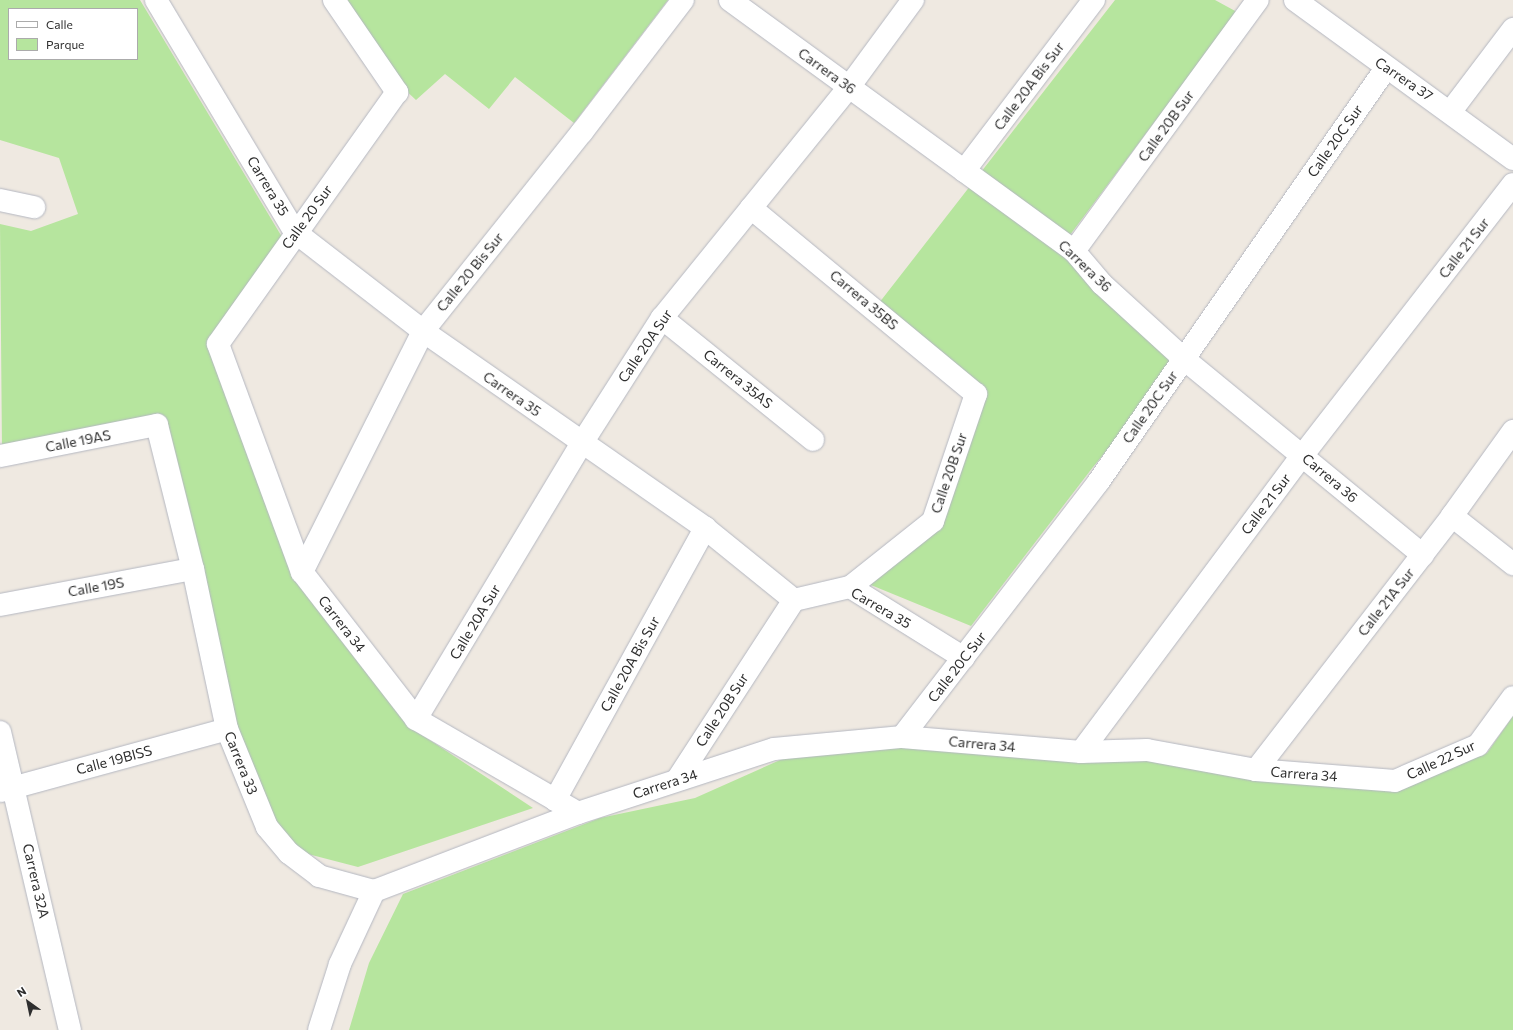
<!DOCTYPE html>
<html>
<head>
<meta charset="utf-8">
<style>
	body { margin:0 }
	#map { position:relative; width:1513px; height:1030px; overflow:hidden; background:#efe9e1; font-family:Commissioner,sans-serif }
	div>[style] { position:absolute }
	[style*='--x'] { left:calc(var(--x)*1px); top:calc(var(--y)*1px); width:calc(var(--w)*1px); rotate:calc(var(--a)*1deg) }
	.green>* { inset:0; background:#b6e59e }
	.roads { filter:drop-shadow(0 0 1px #b4b7c1) drop-shadow(0 0 1px #b4b7c1) }
	.minor>* { height:22px; margin:-11px; padding:0 11px; transform-origin:11px; border-radius:11px; background:#fff }
	span { translate:-50% -50%; white-space:nowrap; text-align:center; line-height:1.15; -webkit-text-stroke:3px #fff; paint-order:stroke }
	.street-label { font-size:14px; color:#2e2e2e }
	.legend { position:absolute; left:8px; top:8px; width:130px; height:52px; box-sizing:border-box; background:#fff; border:1px solid #ababab; margin:0; padding:5px 7px; list-style:none; font-size:12px; color:#2e2e2e }
	.legend li { display:flex; align-items:center; gap:8px; height:20px }
	.legend b { width:20px; border:1px solid #ababab }
	.north { position:absolute; left:8px; top:982px; width:40px; height:40px; -webkit-text-stroke:3px #fff; paint-order:stroke; rotate:327deg; font-size:11px; font-weight:700; line-height:16px; text-align:center; color:#2e2e2e }
	.north::after { content:''; display:block; margin:auto; width:14px; height:18px; background:#2e2e2e; clip-path:polygon(50% 0,100% 100%,50% 72%,0 100%) }
</style>
</head>
<body>
<div id="map">
	<div class="green">
		<div style="clip-path:polygon(evenodd,0 0,140px 0,282px 237px,209px 343px,289px 562px,416px 731px,533px 808px,358px 867px,304px 853px,276px 830px,231px 729px,161px 420px,2px 450px,0 224px,31px 231px,78px 214px,59px 158px,0 140px,0 0,9px 9px,137px 9px,137px 59px,9px 59px,9px 9px)"></div>
		<div style="clip-path:polygon(342px 0,668px 0,574px 123px,515px 77px,489px 109px,445px 74px,416px 100px,401px 86px)"></div>
		<div style="clip-path:polygon(1115px 0,1215px 0,1237px 12px,1058px 251px,1177px 367px,1093px 467px,971px 626px,866px 583px,943px 522px,983px 389px,879px 303px)"></div>
		<div style="clip-path:polygon(1513px 716px,1513px 1030px,349px 1030px,369px 963px,403px 894px,600px 818px,695px 798px,789px 756px,913px 744px,1150px 757px,1390px 787px,1487px 753px)"></div>
	</div>
	<div class="roads">
		<div class="minor">
			<div style="--x:156;--y:0;--w:270;--a:59.1"></div>
			<div style="--x:295;--y:232;--w:162;--a:37.7"></div>
			<div style="--x:423;--y:331;--w:344;--a:34.9"></div>
			<div style="--x:705;--y:528;--w:114;--a:39"></div>
			<div style="--x:334;--y:0;--w:112;--a:55.6"></div>
			<div style="--x:397;--y:92;--w:309;--a:125.4"></div>
			<div style="--x:218;--y:344;--w:243;--a:69.8"></div>
			<div style="--x:302;--y:572;--w:186;--a:52.2"></div>
			<div style="--x:416;--y:719;--w:187;--a:30.1"></div>
			<div style="--x:730;--y:0;--w:426;--a:36.1"></div>
			<div style="--x:1074;--y:251;--w:43;--a:49.7"></div>
			<div style="--x:1102;--y:284;--w:111;--a:42.4"></div>
			<div style="--x:1184;--y:359;--w:309;--a:39.4"></div>
			<div style="--x:1295;--y:0;--w:270;--a:36.1"></div>
			<div style="--x:1451;--y:111;--w:103;--a:-52.9"></div>
			<div style="--x:964;--y:171;--w:215;--a:-52.8"></div>
			<div style="--x:0;--y:200;--w:35;--a:12"></div>
			<div style="--x:751;--y:208;--w:292;--a:39.6"></div>
			<div style="--x:976;--y:394;--w:134;--a:108.7"></div>
			<div style="--x:933;--y:521;--w:106;--a:141.5"></div>
			<div style="--x:1074;--y:251;--w:311;--a:-53.8"></div>
			<div style="--x:662;--y:318;--w:194;--a:38.9"></div>
			<div style="--x:0;--y:456;--w:160;--a:-11.2"></div>
			<div style="--x:157;--y:425;--w:148;--a:76"></div>
			<div style="--x:193;--y:569;--w:164;--a:78"></div>
			<div style="--x:227;--y:729;--w:106;--a:67.8"></div>
			<div style="--x:267;--y:827;--w:34;--a:50"></div>
			<div style="--x:289;--y:853;--w:38;--a:37"></div>
			<div style="--x:319;--y:876;--w:57;--a:15.3"></div>
			<div style="--x:1452;--y:516;--w:78;--a:38.2"></div>
			<div style="--x:302;--y:572;--w:270;--a:-63.3"></div>
			<div style="--x:423;--y:331;--w:255;--a:-51.4"></div>
			<div style="--x:582;--y:132;--w:166;--a:-52.6"></div>
			<div style="--x:794;--y:600;--w:57;--a:-13.1"></div>
			<div style="--x:850;--y:587;--w:134;--a:31.9"></div>
			<div style="--x:0;--y:605;--w:196;--a:-10.6"></div>
			<div style="--x:416;--y:719;--w:322;--a:-59"></div>
			<div style="--x:582;--y:443;--w:148;--a:-57.4"></div>
			<div style="--x:662;--y:318;--w:297;--a:-51"></div>
			<div style="--x:849;--y:87;--w:108;--a:-53.7"></div>
			<div style="--x:0;--y:732;--w:306;--a:76.8"></div>
			<div style="--x:902;--y:737;--w:323;--a:-52.4"></div>
			<div style="--x:1099;--y:481;--w:503;--a:-55.2"></div>
			<div style="--x:1081;--y:752;--w:369;--a:-53.3"></div>
			<div style="--x:1302;--y:456;--w:344;--a:-52.2"></div>
			<div style="--x:1256;--y:770;--w:321;--a:-52.3"></div>
			<div style="--x:1452;--y:516;--w:105;--a:-54.3"></div>
			<div style="--x:677;--y:780;--w:215;--a:-57"></div>
			<div style="--x:1;--y:791;--w:234;--a:-15.3"></div>
			<div style="--x:555;--y:800;--w:311;--a:-61.1"></div>
			<div style="--x:374;--y:891;--w:218;--a:-20.9"></div>
			<div style="--x:578;--y:813;--w:206;--a:-18.1"></div>
			<div style="--x:774;--y:749;--w:129;--a:-5.4"></div>
			<div style="--x:902;--y:737;--w:180;--a:4.8"></div>
			<div style="--x:1081;--y:752;--w:66;--a:-1.7"></div>
			<div style="--x:1147;--y:750;--w:111;--a:10.4"></div>
			<div style="--x:1256;--y:770;--w:139;--a:4.5"></div>
			<div style="--x:1395;--y:781;--w:90;--a:-23.4"></div>
			<div style="--x:1478;--y:745;--w:59;--a:-53.9"></div>
			<div style="--x:319;--y:1030;--w:69;--a:-72.3"></div>
			<div style="--x:340;--y:964;--w:81;--a:-65"></div>
		</div>
	</div>
	<div class="street-label">
		<span style="left:827px;top:71px;rotate:36deg">Carrera 36</span>
		<span style="left:1404px;top:79px;rotate:34deg">Carrera 37</span>
		<span style="left:1029px;top:86px;rotate:-53deg">Calle 20A Bis Sur</span>
		<span style="left:1166px;top:126px;rotate:-54deg">Calle 20B Sur</span>
		<span style="left:1335px;top:141px;rotate:-55deg">Calle 20C Sur</span>
		<span style="left:268px;top:186px;rotate:59deg">Carrera 35</span>
		<span style="left:307px;top:217px;rotate:-54deg">Calle 20 Sur</span>
		<span style="left:1464px;top:248px;rotate:-52deg">Calle 21 Sur</span>
		<span style="left:1085px;top:266px;rotate:44deg">Carrera 36</span>
		<span style="left:470px;top:272px;rotate:-51deg">Calle 20 Bis Sur</span>
		<span style="left:864px;top:300px;rotate:40deg">Carrera 35BS</span>
		<span style="left:645px;top:346px;rotate:-56deg">Calle 20A Sur</span>
		<span style="left:738px;top:379px;rotate:39deg">Carrera 35AS</span>
		<span style="left:512px;top:394px;rotate:35deg">Carrera 35</span>
		<span style="left:1150px;top:407px;rotate:-55deg">Calle 20C Sur</span>
		<span style="left:78px;top:441px;rotate:-11deg">Calle 19AS</span>
		<span style="left:949px;top:473px;rotate:-71deg">Calle 20B Sur</span>
		<span style="left:1330px;top:478px;rotate:40deg">Carrera 36</span>
		<span style="left:1266px;top:504px;rotate:-53deg">Calle 21 Sur</span>
		<span style="left:96px;top:587px;rotate:-10deg">Calle 19S</span>
		<span style="left:1386px;top:602px;rotate:-52deg">Calle 21A Sur</span>
		<span style="left:881px;top:608px;rotate:30deg">Carrera 35</span>
		<span style="left:475px;top:622px;rotate:-59deg">Calle 20A Sur</span>
		<span style="left:342px;top:624px;rotate:52deg">Carrera 34</span>
		<span style="left:630px;top:664px;rotate:-61deg">Calle 20A Bis Sur</span>
		<span style="left:957px;top:667px;rotate:-52deg">Calle 20C Sur</span>
		<span style="left:722px;top:710px;rotate:-57deg">Calle 20B Sur</span>
		<span style="left:982px;top:744px;rotate:5deg">Carrera 34</span>
		<span style="left:114px;top:760px;rotate:-15deg">Calle 19BISS</span>
		<span style="left:1441px;top:760px;rotate:-25deg">Calle 22 Sur</span>
		<span style="left:241px;top:763px;rotate:68deg">Carrera 33</span>
		<span style="left:1304px;top:774px;rotate:4deg">Carrera 34</span>
		<span style="left:665px;top:784px;rotate:-18deg">Carrera 34</span>
		<span style="left:36px;top:881px;rotate:77deg">Carrera 32A</span>
	</div>
	<ul class="legend">
	<li><b style="height:5px;background:#fff"></b>Calle</li>
	<li><b style="height:11px;background:#b6e59e"></b>Parque</li>
	</ul>
	<div class="north">N</div>
</div>
</body>
</html>
